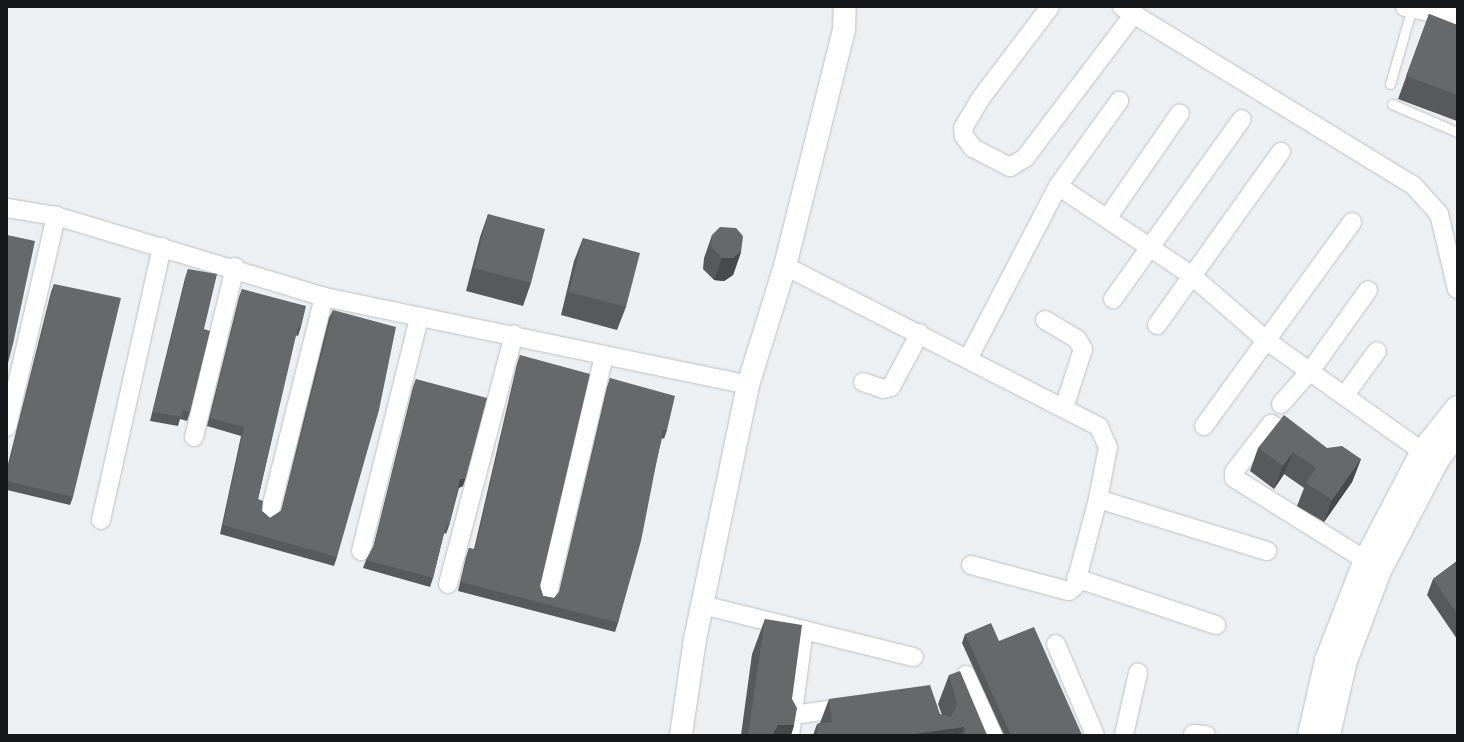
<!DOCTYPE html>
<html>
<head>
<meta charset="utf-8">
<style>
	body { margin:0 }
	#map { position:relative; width:1464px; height:742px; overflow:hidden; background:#edf0f3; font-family:Arial,sans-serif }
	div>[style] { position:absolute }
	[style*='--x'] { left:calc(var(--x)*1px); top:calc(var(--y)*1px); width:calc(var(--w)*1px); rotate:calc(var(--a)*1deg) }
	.roads { filter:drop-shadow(0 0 1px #bdc0c3) drop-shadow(0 0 1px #bdc0c3) }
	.lane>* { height:9px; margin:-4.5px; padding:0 4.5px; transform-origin:4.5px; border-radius:4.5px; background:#fff }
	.street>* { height:18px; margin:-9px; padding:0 9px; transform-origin:9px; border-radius:9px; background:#fff }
	.secondary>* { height:22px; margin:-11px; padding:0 11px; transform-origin:11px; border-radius:11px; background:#fff }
	.wall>* { inset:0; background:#58595b }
	.shaded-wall>* { inset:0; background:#47494a }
	.building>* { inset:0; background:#66686a }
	span { translate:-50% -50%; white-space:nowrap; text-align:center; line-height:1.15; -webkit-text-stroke:3px #edf0f3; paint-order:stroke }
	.frame { position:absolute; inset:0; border:8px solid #161718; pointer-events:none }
</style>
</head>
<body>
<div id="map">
	<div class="roads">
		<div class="lane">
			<div style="--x:1390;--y:84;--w:79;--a:-73.9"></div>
			<div style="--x:1392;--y:104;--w:71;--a:23.3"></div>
		</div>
		<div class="street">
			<div style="--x:1050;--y:7;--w:114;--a:127.2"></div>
			<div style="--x:981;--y:98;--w:35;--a:121"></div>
			<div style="--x:963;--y:128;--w:8;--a:83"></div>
			<div style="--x:964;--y:136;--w:15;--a:53"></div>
			<div style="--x:973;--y:148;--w:42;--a:27.2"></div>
			<div style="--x:1010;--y:167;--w:17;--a:-31"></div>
			<div style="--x:1025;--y:158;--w:181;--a:-52.9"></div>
			<div style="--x:1122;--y:7;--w:341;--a:31.5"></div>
			<div style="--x:1413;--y:185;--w:39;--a:48"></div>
			<div style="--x:1439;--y:214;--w:77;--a:76.5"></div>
			<div style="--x:1405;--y:7;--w:53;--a:11.9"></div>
			<div style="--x:1058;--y:186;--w:160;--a:33.8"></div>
			<div style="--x:1191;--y:275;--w:101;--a:41"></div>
			<div style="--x:1267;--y:341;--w:190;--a:35.4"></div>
			<div style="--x:7;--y:208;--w:50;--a:9.3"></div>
			<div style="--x:56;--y:216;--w:280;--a:16.8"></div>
			<div style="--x:324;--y:297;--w:433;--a:11.7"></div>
			<div style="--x:1108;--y:217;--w:126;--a:-55.3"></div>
			<div style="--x:785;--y:266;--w:353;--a:27.1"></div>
			<div style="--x:1099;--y:427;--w:22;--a:66"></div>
			<div style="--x:1108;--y:447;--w:53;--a:100.9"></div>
			<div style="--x:1098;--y:499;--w:177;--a:17.1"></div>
			<div style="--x:1113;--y:299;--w:221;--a:-54.4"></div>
			<div style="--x:1045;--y:320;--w:37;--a:31"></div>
			<div style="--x:1077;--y:339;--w:12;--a:59"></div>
			<div style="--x:1083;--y:349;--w:62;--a:107.9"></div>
			<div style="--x:1157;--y:325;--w:213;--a:-54.4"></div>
			<div style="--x:969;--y:357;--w:193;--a:-62.5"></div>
			<div style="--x:1058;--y:186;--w:105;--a:-54.3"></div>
			<div style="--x:863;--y:382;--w:21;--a:19"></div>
			<div style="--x:883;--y:389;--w:8;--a:-14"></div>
			<div style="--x:891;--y:387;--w:61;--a:-61.8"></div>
			<div style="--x:1345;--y:395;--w:54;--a:-54"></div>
			<div style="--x:1281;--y:404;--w:45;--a:-48.6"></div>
			<div style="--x:1311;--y:370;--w:98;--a:-54.5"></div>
			<div style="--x:1204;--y:426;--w:252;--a:-54"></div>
			<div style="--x:7;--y:427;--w:217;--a:-76.9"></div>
			<div style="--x:194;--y:437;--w:175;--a:-76.4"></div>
			<div style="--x:1296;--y:439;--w:29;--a:-149"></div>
			<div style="--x:1271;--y:424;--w:61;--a:127.6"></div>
			<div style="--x:1234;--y:472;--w:6;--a:90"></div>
			<div style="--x:1234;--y:478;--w:155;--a:32"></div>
			<div style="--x:269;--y:516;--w:226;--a:-75.9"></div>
			<div style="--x:101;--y:520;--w:280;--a:-77.4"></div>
			<div style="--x:361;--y:551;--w:240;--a:-76"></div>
			<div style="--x:971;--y:565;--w:101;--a:14.9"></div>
			<div style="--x:1069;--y:591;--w:8;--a:-40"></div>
			<div style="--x:1075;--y:586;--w:90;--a:-75.2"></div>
			<div style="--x:1076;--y:578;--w:148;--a:18.6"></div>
			<div style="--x:448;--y:584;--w:258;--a:-75.2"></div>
			<div style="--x:547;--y:597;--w:249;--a:-76.7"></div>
			<div style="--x:702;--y:605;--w:218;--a:13.8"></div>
			<div style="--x:1056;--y:644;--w:99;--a:66.8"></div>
			<div style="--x:966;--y:675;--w:66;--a:65.8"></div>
			<div style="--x:794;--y:715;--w:55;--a:-8.4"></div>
			<div style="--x:1193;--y:734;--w:13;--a:4"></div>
			<div style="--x:790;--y:735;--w:106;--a:-82.4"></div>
			<div style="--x:1124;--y:735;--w:64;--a:-77.3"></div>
		</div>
		<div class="secondary">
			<div style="--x:681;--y:735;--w:97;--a:-81.7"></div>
			<div style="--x:695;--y:639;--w:259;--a:-78.2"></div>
			<div style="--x:748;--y:385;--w:125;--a:-72.7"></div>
			<div style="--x:785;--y:266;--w:243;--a:-76"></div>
			<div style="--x:844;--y:30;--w:23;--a:-88"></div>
			<div style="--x:1309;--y:735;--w:77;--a:-77.2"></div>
			<div style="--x:1326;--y:660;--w:107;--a:-68.7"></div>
			<div style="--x:1365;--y:560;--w:123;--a:-62.4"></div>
			<div style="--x:1422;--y:451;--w:56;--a:-51.5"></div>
			<div style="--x:1329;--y:735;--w:76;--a:-77.1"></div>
			<div style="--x:1346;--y:661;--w:96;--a:-69.3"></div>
			<div style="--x:1380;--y:571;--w:125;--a:-62.4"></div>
			<div style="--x:1438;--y:460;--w:32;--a:-54"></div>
		</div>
	</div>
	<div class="wall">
		<div style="clip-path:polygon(1429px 14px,1457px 25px,1457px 121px,1398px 99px)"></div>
		<div style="clip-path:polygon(488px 214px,531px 283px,523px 306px,466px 291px,480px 237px)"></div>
		<div style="clip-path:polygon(712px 235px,741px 252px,733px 275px,724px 281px,714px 280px,703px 269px,704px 258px)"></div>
		<div style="clip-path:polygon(583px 238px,626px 307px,617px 330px,561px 315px,574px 261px)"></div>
		<div style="clip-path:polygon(188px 269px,204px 329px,190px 412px,187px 421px,180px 419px,178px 426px,150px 421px,185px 278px)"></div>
		<div style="clip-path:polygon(54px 284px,73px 497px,70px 505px,7px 490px,7px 468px,51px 292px)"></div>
		<div style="clip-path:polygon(242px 289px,301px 327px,298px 336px,295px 335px,258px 499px,262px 511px,270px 518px,281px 511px,329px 318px,333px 310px,337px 557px,334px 566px,220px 534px,241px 436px,207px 426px,239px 297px)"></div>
		<div style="clip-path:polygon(520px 355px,540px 586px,543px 596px,554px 598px,559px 592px,607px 387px,610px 378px,667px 430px,664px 439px,662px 438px,618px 623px,615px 632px,458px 591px,466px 557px,469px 548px,474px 549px,517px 364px)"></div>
		<div style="clip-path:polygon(416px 379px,463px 486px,459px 488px,449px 526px,446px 534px,444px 533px,433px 578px,430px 587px,363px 568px,366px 560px,373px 548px,413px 387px)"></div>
		<div style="clip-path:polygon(1258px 448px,1327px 448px,1361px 459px,1352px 482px,1324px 522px,1297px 506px,1304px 488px,1284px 474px,1274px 489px,1250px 471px)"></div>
		<div style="clip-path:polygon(1457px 561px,1457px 639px,1427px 595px,1433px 579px)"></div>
		<div style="clip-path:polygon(765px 619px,792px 699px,794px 725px,791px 735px,741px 735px,752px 654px)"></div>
		<div style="clip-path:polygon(965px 634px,999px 641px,1082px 735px,1004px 735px,962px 643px)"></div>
		<div style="clip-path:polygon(949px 675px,987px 735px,813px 735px,817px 724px,820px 723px,829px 699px,942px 715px,938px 704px)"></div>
	</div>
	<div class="shaded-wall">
		<div style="clip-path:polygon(741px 252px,733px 275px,724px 281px,714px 280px,722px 258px)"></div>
		<div style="clip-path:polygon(1293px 452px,1284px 474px,1274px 489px,1283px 466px)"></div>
		<div style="clip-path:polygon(1361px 459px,1352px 482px,1324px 522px,1332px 500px)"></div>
		<div style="clip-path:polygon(466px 477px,463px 486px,457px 488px,460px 479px)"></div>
		<div style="clip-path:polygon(778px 725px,794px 725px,791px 735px,772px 735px)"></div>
		<div style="clip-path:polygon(964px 727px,961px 735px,906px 735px)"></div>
	</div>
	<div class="building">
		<div style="clip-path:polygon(1429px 14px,1457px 25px,1457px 95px,1406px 76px)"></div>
		<div style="clip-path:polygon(488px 214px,545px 229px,531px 283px,474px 268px)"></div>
		<div style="clip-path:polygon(720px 227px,736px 228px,743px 236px,741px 252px,733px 258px,722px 258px,711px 246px,712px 235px)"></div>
		<div style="clip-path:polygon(7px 235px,35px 241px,13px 344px,7px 367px)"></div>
		<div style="clip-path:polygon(583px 238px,640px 253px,626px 307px,569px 292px)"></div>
		<div style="clip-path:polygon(188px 269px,217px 274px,204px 329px,210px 331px,190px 412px,183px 410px,181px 417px,153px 412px)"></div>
		<div style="clip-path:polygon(54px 284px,121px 298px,73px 497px,7px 481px,7px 472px)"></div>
		<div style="clip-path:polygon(242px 289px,306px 306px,301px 327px,298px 327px,258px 499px,263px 501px,262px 511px,270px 518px,282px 510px,333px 310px,396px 327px,379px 410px,337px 557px,223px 525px,244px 427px,210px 418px)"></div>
		<div style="clip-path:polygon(520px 355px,590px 374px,540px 586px,543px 596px,554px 598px,560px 591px,610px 378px,675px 396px,667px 430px,663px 429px,641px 541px,618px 623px,461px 582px,469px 548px,475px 550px)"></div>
		<div style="clip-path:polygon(416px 379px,487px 398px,466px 477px,460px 479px,449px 526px,446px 525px,433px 578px,366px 560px,374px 545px)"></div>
		<div style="clip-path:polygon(1284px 415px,1327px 448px,1342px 446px,1361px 459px,1332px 500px,1306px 483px,1316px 468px,1293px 452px,1283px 466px,1258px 448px)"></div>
		<div style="clip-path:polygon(1457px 561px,1457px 614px,1433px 579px)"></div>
		<div style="clip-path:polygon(765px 619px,802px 625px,792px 699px,797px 708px,794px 725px,778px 725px,772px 735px,748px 735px)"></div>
		<div style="clip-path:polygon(991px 623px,999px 641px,1034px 627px,1082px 735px,1011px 735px,965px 634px)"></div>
		<div style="clip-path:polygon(960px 671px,987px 735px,966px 735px,964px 727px,906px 735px,818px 735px,817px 724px,832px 722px,829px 699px,930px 685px,940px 714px,951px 717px,957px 704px,949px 675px)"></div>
	</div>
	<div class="frame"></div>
</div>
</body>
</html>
